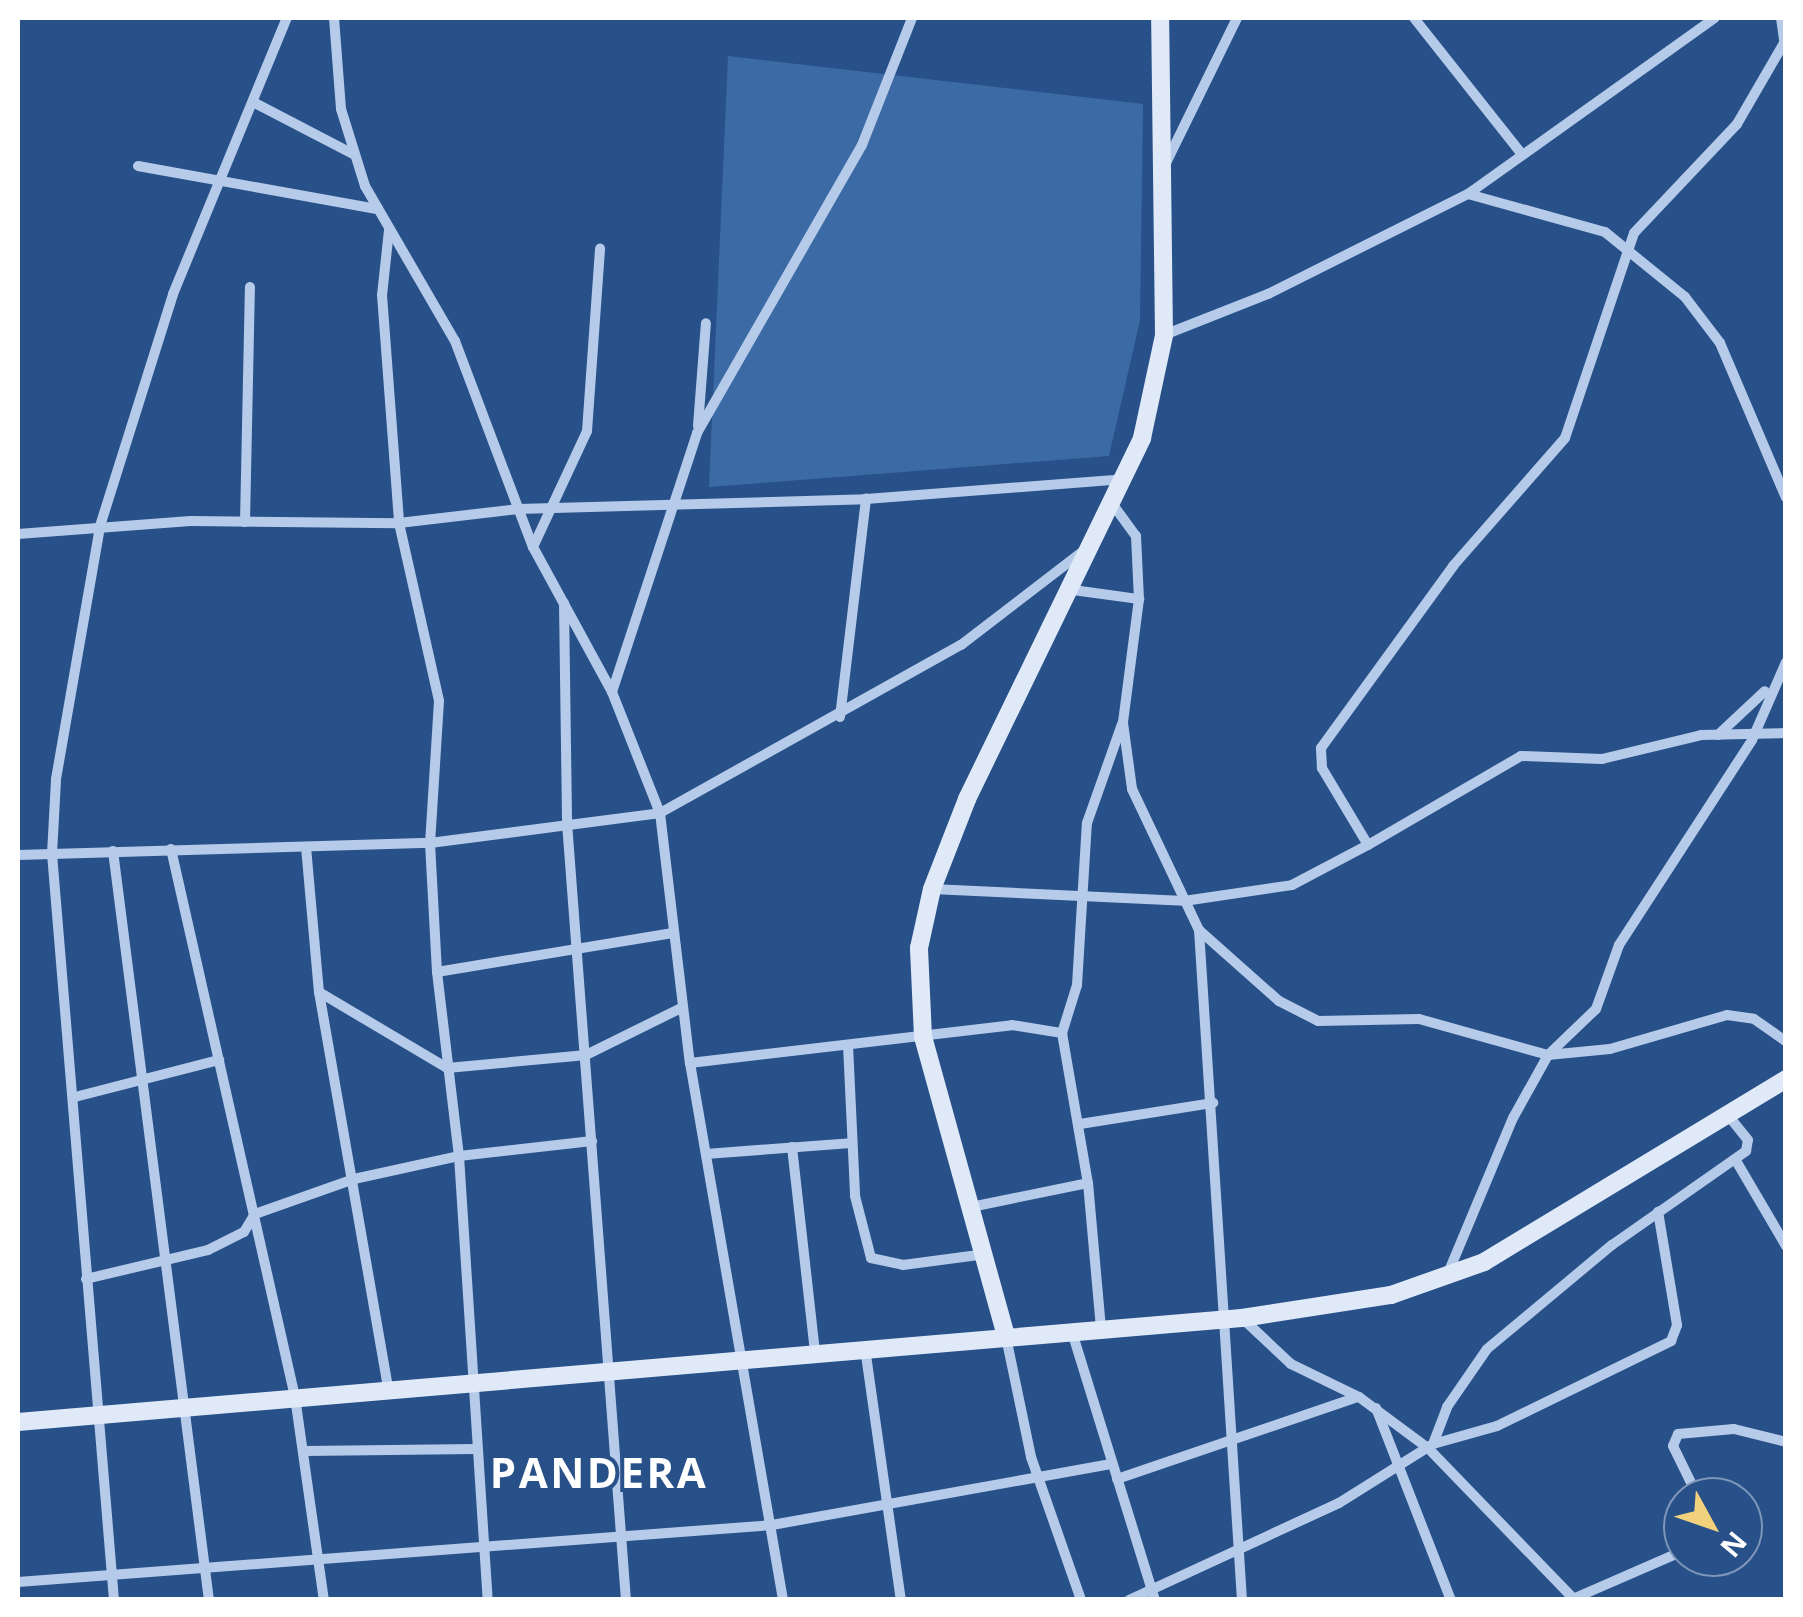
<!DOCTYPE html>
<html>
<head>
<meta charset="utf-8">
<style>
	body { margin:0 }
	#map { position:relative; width:1803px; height:1617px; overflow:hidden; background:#285089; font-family:"Open Sans",sans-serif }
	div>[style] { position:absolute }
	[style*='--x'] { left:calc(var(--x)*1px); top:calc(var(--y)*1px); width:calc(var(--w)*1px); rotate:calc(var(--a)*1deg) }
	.green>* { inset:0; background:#3c6aa5 }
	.street>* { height:10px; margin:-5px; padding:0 5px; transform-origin:5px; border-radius:5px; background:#b5cbe9 }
	.secondary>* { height:18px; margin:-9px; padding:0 9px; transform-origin:9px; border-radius:9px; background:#dfe9f8 }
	span { translate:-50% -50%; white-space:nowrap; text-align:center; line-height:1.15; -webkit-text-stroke:8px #285089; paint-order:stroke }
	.district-label { font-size:42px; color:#fff; font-weight:700; letter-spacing:2.5px }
	.frame { position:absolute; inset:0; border:20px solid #fff; pointer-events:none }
	.north { position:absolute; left:1663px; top:1477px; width:100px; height:100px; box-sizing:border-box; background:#285089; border:2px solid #7e96b8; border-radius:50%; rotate:130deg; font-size:28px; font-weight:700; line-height:40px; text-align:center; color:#fff }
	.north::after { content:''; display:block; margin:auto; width:35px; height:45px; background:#f1d17b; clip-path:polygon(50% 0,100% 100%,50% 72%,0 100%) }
</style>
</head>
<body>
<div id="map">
	<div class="green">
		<div style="clip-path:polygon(728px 56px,1143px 104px,1140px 320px,1109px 456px,709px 487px)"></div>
	</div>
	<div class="street">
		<div style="--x:334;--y:18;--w:91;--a:85.6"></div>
		<div style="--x:341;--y:109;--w:81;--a:72.7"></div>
		<div style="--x:365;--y:186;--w:179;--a:59.9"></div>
		<div style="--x:455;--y:341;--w:220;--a:69.3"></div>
		<div style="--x:533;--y:547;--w:165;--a:61.4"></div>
		<div style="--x:612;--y:692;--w:130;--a:68.4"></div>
		<div style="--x:660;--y:813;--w:252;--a:83.2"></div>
		<div style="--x:690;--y:1063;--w:545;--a:80.17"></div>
		<div style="--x:1414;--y:18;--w:172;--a:51.6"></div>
		<div style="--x:1781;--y:18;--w:29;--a:82"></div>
		<div style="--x:253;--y:102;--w:113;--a:27.5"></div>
		<div style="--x:1165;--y:165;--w:164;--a:-63.9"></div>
		<div style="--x:138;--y:166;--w:244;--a:10.2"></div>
		<div style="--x:1468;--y:194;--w:142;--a:15.5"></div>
		<div style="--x:1605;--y:232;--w:103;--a:39.1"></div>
		<div style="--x:1685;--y:297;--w:58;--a:52.7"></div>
		<div style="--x:1720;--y:343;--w:168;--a:66.9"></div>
		<div style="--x:389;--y:230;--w:65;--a:96.1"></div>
		<div style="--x:382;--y:295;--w:229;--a:85.7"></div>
		<div style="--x:399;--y:523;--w:182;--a:77.3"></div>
		<div style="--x:439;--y:701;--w:142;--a:93.6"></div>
		<div style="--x:430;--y:843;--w:129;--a:86.9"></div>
		<div style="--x:437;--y:972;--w:185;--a:83.2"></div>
		<div style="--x:459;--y:1156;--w:445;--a:86.3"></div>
		<div style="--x:1164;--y:335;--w:112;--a:-21.5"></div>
		<div style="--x:1268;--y:294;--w:224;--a:-26.6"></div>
		<div style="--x:1468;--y:194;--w:303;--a:-35.5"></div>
		<div style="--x:698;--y:426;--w:103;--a:-85.6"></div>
		<div style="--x:1114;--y:506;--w:37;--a:54"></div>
		<div style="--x:1136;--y:536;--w:63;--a:87.3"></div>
		<div style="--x:1139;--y:599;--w:125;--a:97.4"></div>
		<div style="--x:1123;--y:723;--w:67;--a:82.2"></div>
		<div style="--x:1132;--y:789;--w:156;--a:64.6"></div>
		<div style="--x:1199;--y:930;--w:107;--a:41.6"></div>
		<div style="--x:1279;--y:1001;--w:44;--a:27.1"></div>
		<div style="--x:1318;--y:1021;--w:101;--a:-1.1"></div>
		<div style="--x:1419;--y:1019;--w:134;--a:15.6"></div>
		<div style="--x:1548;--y:1055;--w:62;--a:-5.5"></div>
		<div style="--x:1610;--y:1049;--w:122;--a:-16.2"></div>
		<div style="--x:1727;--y:1015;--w:27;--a:8"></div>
		<div style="--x:1754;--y:1019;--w:39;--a:35"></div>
		<div style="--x:245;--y:522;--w:235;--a:-88.8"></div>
		<div style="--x:18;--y:534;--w:173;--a:-4.3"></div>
		<div style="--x:191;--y:521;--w:208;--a:0.6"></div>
		<div style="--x:399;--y:523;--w:120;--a:-6.7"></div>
		<div style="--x:518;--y:509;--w:348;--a:-1.6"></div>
		<div style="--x:866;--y:499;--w:259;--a:-4.4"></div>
		<div style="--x:533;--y:547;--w:128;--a:-65"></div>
		<div style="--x:587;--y:431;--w:183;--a:-85.9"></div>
		<div style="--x:1073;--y:590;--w:67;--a:7.8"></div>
		<div style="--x:564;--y:603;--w:220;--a:89.2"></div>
		<div style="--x:567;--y:823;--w:779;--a:85.66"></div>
		<div style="--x:612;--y:692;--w:273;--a:-71.8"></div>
		<div style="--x:697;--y:433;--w:332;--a:-60.2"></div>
		<div style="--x:862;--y:145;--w:136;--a:-68.5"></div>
		<div style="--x:840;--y:717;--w:220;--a:-83.2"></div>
		<div style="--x:1718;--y:735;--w:64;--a:-43.1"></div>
		<div style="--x:1368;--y:845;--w:177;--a:-30.2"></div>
		<div style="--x:1521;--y:756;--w:81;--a:2.1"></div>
		<div style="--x:1602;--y:759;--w:102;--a:-13.6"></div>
		<div style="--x:1701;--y:735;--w:85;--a:-1.3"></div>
		<div style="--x:306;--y:847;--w:146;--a:84.9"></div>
		<div style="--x:319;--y:992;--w:403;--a:80.1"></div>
		<div style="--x:171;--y:849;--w:562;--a:77.25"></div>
		<div style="--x:295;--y:1397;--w:205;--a:81.9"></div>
		<div style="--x:113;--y:851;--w:755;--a:82.7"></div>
		<div style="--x:18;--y:855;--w:412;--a:-1.7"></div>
		<div style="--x:430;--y:843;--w:232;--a:-7.4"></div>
		<div style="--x:660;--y:813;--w:345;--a:-29.2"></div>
		<div style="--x:961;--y:645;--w:151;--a:-37.5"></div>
		<div style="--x:932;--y:889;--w:252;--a:2.7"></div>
		<div style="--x:1184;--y:901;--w:109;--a:-8.4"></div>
		<div style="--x:1292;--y:885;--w:86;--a:-27.8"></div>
		<div style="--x:1368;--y:845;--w:90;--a:-120.9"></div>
		<div style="--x:1322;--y:768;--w:20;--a:-93"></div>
		<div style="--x:1321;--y:748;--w:225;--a:-54"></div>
		<div style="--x:1453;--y:566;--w:170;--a:-48.8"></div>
		<div style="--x:1565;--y:438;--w:216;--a:-71.4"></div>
		<div style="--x:1634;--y:233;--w:150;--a:-46.6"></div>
		<div style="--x:1737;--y:124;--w:94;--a:-59.9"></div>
		<div style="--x:1199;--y:930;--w:671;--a:86.33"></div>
		<div style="--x:437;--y:972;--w:239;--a:-9.4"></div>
		<div style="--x:319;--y:992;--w:149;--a:30.7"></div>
		<div style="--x:447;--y:1068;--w:140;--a:-5.3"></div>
		<div style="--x:586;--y:1055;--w:108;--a:-26.3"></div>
		<div style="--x:1062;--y:1033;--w:50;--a:-72.6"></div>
		<div style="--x:1077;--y:985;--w:162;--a:-86.5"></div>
		<div style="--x:1087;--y:823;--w:105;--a:-70.5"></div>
		<div style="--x:848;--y:1045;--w:151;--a:87.3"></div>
		<div style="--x:855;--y:1196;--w:64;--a:75.5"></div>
		<div style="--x:871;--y:1258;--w:33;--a:12"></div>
		<div style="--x:903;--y:1265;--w:76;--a:-7.6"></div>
		<div style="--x:690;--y:1063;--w:324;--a:-6.7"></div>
		<div style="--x:1012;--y:1025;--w:51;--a:9.1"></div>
		<div style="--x:1062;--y:1033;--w:152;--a:80.2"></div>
		<div style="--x:1088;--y:1183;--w:147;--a:84.9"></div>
		<div style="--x:75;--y:1097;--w:149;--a:-14.4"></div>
		<div style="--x:1080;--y:1124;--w:135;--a:-9"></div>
		<div style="--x:792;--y:1147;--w:207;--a:83.6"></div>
		<div style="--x:706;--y:1154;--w:145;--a:-4.3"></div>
		<div style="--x:1735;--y:1159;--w:101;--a:59.6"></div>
		<div style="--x:971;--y:1207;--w:119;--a:-11.6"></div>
		<div style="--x:1446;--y:1278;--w:173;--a:-67.3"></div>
		<div style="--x:1513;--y:1118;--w:72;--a:-60.9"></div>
		<div style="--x:1548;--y:1055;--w:66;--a:-43.8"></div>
		<div style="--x:1596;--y:1009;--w:68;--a:-70.2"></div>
		<div style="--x:1619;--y:945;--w:244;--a:-57"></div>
		<div style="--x:1752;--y:740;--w:85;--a:-66.4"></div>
		<div style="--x:86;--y:1279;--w:125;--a:-13.4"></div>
		<div style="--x:208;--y:1250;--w:40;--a:-26.6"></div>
		<div style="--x:244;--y:1232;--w:21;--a:-59"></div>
		<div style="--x:255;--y:1214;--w:105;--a:-19.5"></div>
		<div style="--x:354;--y:1179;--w:107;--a:-12.4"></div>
		<div style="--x:459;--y:1156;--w:134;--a:-6.4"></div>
		<div style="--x:1242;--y:1318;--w:67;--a:43.2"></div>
		<div style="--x:1291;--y:1364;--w:76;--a:25.9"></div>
		<div style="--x:1359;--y:1397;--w:86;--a:36.5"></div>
		<div style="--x:1428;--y:1448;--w:211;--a:46"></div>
		<div style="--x:1072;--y:1332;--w:281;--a:72.8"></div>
		<div style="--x:1006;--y:1337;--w:123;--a:78.2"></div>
		<div style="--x:1031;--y:1457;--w:151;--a:70.7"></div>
		<div style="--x:865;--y:1348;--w:255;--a:81.9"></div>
		<div style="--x:1376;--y:1408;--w:206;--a:68.7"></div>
		<div style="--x:1433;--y:1444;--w:40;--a:-69"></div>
		<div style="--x:1447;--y:1407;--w:70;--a:-55.4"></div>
		<div style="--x:1487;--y:1349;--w:163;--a:-39.8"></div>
		<div style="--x:1612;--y:1245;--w:164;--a:-35"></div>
		<div style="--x:1746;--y:1151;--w:11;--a:-80"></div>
		<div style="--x:1748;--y:1140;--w:32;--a:-129"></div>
		<div style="--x:305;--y:1451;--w:170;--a:-0.7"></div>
		<div style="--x:1117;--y:1479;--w:255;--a:-18.8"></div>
		<div style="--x:1698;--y:1497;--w:57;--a:-116.1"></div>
		<div style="--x:1673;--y:1446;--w:13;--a:-67"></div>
		<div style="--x:1678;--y:1434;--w:56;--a:-5.1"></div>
		<div style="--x:1734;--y:1429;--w:54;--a:14"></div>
		<div style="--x:18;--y:1582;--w:756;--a:-4.32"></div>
		<div style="--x:772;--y:1525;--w:343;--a:-10.2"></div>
		<div style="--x:1575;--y:1598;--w:118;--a:-23.5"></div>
		<div style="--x:114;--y:1600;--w:749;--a:-94.75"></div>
		<div style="--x:52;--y:854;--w:75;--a:-86.9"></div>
		<div style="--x:56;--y:779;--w:257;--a:-80.1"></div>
		<div style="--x:100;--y:526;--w:243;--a:-72.5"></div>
		<div style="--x:173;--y:294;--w:299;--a:-67.6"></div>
		<div style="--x:1129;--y:1600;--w:231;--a:-24.8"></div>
		<div style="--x:1339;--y:1503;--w:111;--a:-32.1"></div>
		<div style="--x:1433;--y:1444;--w:66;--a:-15.7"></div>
		<div style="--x:1497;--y:1426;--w:194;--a:-26"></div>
		<div style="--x:1671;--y:1341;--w:17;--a:-69"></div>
		<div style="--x:1677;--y:1325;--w:115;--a:-99.5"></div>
	</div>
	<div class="secondary">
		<div style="--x:1006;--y:1336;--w:310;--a:-105.5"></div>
		<div style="--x:923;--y:1037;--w:89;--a:-92.6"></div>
		<div style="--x:919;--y:948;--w:60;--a:-77.6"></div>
		<div style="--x:932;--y:889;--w:97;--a:-68.7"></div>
		<div style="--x:967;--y:799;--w:401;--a:-64.1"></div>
		<div style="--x:1142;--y:438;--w:105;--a:-77.9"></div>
		<div style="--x:1164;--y:335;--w:317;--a:-90.7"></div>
		<div style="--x:18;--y:1422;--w:1228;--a:-4.86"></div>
		<div style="--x:1242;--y:1318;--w:151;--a:-8.8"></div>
		<div style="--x:1391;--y:1295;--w:99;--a:-19.5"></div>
		<div style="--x:1484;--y:1262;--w:353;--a:-31.2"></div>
	</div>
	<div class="district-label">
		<span style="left:599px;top:1472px">PANDERA</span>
	</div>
	<div class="frame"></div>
	<div class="north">N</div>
</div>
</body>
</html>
